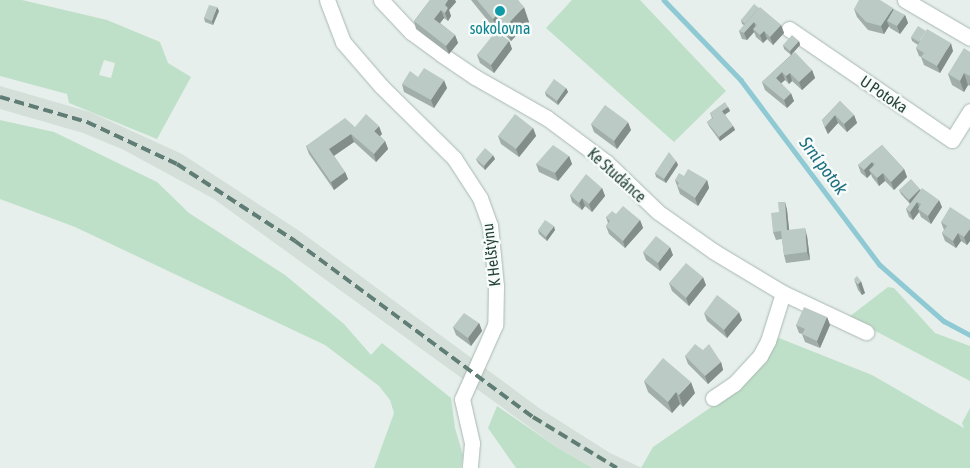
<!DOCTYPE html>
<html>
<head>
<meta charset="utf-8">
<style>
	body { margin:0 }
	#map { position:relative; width:970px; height:468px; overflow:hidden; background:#e6efeb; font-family:"Asap Condensed",sans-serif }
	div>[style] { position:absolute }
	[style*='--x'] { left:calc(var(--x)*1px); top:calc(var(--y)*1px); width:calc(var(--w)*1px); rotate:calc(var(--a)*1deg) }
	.built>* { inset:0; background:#d4dfda }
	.green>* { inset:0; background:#bfe0c8 }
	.stream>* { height:4.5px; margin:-2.25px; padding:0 2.25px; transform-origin:2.25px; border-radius:2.25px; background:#8ec9d4 }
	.roads { filter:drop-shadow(0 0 1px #a8b8b2) drop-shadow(0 0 1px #a8b8b2) }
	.minor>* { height:15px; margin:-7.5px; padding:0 7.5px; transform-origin:7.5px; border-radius:7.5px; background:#fff }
	.tertiary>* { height:15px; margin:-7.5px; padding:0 7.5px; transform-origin:7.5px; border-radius:7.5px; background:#fff }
	.rail>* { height:4px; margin-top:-2px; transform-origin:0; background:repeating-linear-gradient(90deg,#5f7d75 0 10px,transparent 0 15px) }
	.wall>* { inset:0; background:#a1aea9 }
	.shaded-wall>* { inset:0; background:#838d89 }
	.building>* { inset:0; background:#bbcac4 }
	.dots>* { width:14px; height:14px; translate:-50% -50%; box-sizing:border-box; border:2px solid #f7fbf9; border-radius:50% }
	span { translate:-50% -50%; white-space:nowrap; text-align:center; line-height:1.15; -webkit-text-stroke:5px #f7fbf9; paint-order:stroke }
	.culture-label { font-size:16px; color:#0d838f }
	.street-label { font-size:16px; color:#24423a }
	.water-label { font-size:18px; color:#1c6f80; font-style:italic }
</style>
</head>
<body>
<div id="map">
	<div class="built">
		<div style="clip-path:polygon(0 86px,90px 112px,182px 154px,301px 232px,539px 408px,610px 453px,642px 468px,593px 468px,561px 450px,214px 199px,124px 150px,83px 133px,0 109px)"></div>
	</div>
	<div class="green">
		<div style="clip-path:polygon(evenodd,0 0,22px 0,107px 20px,160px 42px,168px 63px,191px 77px,157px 139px,69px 103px,67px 94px,0 76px,0 0,104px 60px,115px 63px,111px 78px,99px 75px,104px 60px)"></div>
		<div style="clip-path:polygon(572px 0,640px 0,726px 91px,674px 142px,546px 28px)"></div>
		<div style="clip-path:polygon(0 120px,54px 132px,157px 182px,189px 213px,285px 275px,344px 324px,371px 355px,382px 343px,451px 398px,455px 428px,463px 455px,461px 468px,374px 468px,394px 413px,390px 400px,379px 386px,325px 345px,75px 227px,0 199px)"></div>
		<div style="clip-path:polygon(888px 287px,894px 288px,935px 333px,970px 346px,970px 381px,849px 317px)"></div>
		<div style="clip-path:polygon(774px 336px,872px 375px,964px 428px,962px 423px,970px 408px,970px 468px,641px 468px,653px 447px,739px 388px,762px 365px)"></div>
		<div style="clip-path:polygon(497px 406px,561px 450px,593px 468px,516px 468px,488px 428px)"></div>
	</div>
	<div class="stream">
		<div style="--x:664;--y:0;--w:111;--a:46.1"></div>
		<div style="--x:741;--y:80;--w:231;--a:53.1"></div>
		<div style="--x:880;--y:265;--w:85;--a:41.2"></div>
		<div style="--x:944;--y:321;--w:30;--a:28"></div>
	</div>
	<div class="roads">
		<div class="minor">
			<div style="--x:327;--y:0;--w:45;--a:69.1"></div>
			<div style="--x:343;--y:42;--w:58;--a:49.2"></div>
			<div style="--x:381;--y:86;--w:103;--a:44.6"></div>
			<div style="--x:454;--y:158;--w:48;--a:57"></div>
			<div style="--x:480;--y:198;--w:29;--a:70"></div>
			<div style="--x:490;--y:225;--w:61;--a:84.4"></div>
			<div style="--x:496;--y:286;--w:39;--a:91"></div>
			<div style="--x:495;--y:325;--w:81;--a:114"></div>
			<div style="--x:462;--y:399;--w:45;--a:77.2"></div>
			<div style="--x:472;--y:443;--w:25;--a:95"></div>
			<div style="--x:381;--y:0;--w:44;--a:46.8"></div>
			<div style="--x:411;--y:32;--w:37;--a:36"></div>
			<div style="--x:441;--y:54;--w:41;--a:34.1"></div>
			<div style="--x:475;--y:77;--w:83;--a:29.7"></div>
			<div style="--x:547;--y:118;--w:74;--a:36.7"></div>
			<div style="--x:606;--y:162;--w:72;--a:43.9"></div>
			<div style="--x:658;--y:212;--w:67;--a:35.3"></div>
			<div style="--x:713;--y:251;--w:82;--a:31"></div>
			<div style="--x:783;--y:293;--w:92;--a:25.2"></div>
			<div style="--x:789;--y:29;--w:197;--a:34.3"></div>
			<div style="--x:952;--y:140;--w:34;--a:-58"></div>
			<div style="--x:713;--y:398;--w:25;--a:-34"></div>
			<div style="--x:734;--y:384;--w:38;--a:-47"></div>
			<div style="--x:760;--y:356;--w:17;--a:-62"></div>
			<div style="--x:768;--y:341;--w:50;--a:-72.6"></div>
		</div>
		<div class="tertiary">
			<div style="--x:905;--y:0;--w:75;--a:30.3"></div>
		</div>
	</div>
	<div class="rail">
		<div style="--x:0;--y:97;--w:91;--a:16"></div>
		<div style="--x:87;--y:122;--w:99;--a:25"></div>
		<div style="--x:177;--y:164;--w:141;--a:33.1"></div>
		<div style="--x:295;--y:241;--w:296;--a:36.5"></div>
		<div style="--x:533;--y:417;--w:98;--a:31.3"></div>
	</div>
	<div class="wall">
		<div style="clip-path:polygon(430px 0,455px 0,456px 2px,449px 10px,451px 16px,448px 21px,444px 18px,440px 23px,455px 35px,458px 43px,449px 54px,416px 29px,414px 21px)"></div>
		<div style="clip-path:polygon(471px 0,518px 0,529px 22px,511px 41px,501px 31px,498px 33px,509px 41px,512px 49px,494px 73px,480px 63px,477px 55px,497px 32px)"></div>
		<div style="clip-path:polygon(759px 8px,781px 25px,784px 33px,773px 45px,767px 39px,763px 43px,756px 37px,754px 32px,747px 40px,742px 39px,739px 31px,744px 25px,742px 24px,741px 20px)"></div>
		<div style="clip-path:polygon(854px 9px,894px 11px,905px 15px,908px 23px,900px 34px,890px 28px,889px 26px,884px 34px,868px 30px,857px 17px)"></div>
		<div style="clip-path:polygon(219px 11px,213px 25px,205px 22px,204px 18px)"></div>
		<div style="clip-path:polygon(911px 37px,953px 51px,940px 73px,924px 65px,921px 57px,919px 56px,916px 48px,918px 45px,912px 41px)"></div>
		<div style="clip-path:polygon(799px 41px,800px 45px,792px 54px,812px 70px,815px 78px,802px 90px,792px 81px,789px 84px,785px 80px,781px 83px,794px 101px,787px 108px,765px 90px,762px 82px,791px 55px,784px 49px,783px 45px)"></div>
		<div style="clip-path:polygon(970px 52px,970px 86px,968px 85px,964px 92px,952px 85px,948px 74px)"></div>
		<div style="clip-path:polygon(402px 84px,447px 88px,434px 108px,404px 92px)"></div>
		<div style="clip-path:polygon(566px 88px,568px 92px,558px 105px,546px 96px,545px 92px)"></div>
		<div style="clip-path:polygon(840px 101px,854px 115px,857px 123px,847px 132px,838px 123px,828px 134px,825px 128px,822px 120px)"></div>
		<div style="clip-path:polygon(728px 107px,730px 111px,725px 115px,733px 126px,735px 130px,720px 141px,709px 126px,707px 122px,712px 118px,710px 113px)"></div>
		<div style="clip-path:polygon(591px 124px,631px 130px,617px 149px,594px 132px)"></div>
		<div style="clip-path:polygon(355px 127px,382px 134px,380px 136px,385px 141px,388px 149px,376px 162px,354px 142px,334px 156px,345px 172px,348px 179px,334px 190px,309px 154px,306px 146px)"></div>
		<div style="clip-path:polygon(533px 128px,536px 136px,519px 157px,501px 144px,498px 136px)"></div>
		<div style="clip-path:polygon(882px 145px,904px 169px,907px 177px,894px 190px,885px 181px,879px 186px,872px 177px,871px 174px,867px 178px,861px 173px,858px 165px)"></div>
		<div style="clip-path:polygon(569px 156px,572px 164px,558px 181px,539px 172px,536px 164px)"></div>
		<div style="clip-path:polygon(476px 159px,495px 159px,485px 170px,478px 163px)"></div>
		<div style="clip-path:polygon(676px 161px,678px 165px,666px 183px,656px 177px,655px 173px)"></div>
		<div style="clip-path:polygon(684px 176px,707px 180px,709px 188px,698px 206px,680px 194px,675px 180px)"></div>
		<div style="clip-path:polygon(602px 188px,605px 196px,592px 212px,585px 206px,582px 210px,572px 202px,570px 195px)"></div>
		<div style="clip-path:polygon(899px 190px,921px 190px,942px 207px,931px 224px,921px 217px,919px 212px,913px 220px,909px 217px,906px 209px,910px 204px,901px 194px)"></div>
		<div style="clip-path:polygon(785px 202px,787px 210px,789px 230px,807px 236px,810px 260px,786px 263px,784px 255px,782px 239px,776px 240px,773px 232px,779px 212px)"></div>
		<div style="clip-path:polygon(616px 214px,640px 220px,643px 228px,625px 248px,609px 234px,606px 226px,608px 223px,606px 217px)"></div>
		<div style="clip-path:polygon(970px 220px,970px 241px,967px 245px,961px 241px,956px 248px,945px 241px,942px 233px,944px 230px,941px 222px)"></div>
		<div style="clip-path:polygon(538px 230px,555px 230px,547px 241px,539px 234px)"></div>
		<div style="clip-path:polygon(643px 252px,673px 255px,660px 271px,646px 260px)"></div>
		<div style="clip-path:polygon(854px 279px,865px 293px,862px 295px,858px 290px)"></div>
		<div style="clip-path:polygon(669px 283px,706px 285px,689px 306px,672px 291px)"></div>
		<div style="clip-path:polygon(704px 313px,742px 320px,727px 338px,707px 321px)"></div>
		<div style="clip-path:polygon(827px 317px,830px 325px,820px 348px,805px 342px,802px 334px,799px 333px,796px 325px)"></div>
		<div style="clip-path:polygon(479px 323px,482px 331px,471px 346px,456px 335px,453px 327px)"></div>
		<div style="clip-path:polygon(703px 350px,721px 362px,723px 370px,708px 384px,688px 364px,685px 356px)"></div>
		<div style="clip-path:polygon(644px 381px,695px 393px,683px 407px,680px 404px,672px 413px,648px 392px)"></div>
	</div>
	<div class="shaded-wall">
		<div style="clip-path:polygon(448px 0,455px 0,456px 2px,449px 10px,451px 16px,448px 21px,445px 13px,445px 5px)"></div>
		<div style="clip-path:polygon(217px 7px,219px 11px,213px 25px,212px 21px)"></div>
		<div style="clip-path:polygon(524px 7px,529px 22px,511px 41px,505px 27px)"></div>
		<div style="clip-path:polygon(893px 8px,896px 16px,887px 21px,889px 26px,884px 34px,881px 26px)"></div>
		<div style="clip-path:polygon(441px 10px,444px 18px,437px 27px,434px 19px)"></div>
		<div style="clip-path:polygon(905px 15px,908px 23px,900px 34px,897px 26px)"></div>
		<div style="clip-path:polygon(496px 16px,501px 31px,498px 33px,493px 19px)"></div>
		<div style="clip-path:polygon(754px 22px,756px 30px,753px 29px,754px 32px,747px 40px,744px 33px,748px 26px)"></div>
		<div style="clip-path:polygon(781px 25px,784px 33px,773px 45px,770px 37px)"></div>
		<div style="clip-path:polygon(764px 31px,767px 39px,763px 43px,760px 35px)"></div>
		<div style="clip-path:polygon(455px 35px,458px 43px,449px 54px,446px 46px)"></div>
		<div style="clip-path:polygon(509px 41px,512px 49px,494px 73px,491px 65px)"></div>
		<div style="clip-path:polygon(799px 41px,800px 45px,791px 55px,790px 51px)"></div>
		<div style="clip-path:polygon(951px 43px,953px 51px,940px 73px,937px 66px)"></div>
		<div style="clip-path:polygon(812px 70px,815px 78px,802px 90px,799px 82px)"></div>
		<div style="clip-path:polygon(782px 72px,785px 80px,778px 86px,776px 78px)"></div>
		<div style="clip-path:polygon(790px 73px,792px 81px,789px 84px,786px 76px)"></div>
		<div style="clip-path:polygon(964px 73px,968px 85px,964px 92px,960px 81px)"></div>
		<div style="clip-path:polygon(444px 80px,447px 88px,434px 108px,431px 100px)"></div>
		<div style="clip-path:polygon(566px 88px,568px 92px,558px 105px,557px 101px)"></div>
		<div style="clip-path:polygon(791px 93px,794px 101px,787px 108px,784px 100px)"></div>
		<div style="clip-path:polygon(728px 107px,730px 111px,723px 115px,722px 111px)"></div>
		<div style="clip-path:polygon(835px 115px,838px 123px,828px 134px,825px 127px)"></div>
		<div style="clip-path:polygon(854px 115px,857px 123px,847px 132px,844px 124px)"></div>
		<div style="clip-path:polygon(628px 122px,631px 130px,617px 149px,614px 141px)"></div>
		<div style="clip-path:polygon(379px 126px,382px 134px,377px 139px,374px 131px)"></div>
		<div style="clip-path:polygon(733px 126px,735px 130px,720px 141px,719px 137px)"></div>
		<div style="clip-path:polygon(533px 128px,536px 136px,519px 157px,516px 149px)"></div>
		<div style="clip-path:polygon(351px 134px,354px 142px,332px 157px,329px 149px)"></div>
		<div style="clip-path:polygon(385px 141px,388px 149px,376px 162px,374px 154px)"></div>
		<div style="clip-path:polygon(493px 155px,495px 159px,485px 170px,484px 166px)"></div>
		<div style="clip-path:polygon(569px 156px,572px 164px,558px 181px,555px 173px)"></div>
		<div style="clip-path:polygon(676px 161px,678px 165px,666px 183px,664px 179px)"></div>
		<div style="clip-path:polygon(872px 162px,875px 170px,869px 170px,871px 174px,867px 178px,864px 170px)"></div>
		<div style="clip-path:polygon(904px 169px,907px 177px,894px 190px,891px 182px)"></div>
		<div style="clip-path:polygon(345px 172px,348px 179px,334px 190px,331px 182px)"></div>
		<div style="clip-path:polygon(883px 173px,885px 181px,879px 186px,877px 178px)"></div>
		<div style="clip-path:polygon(707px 180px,709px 188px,698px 206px,695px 198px)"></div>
		<div style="clip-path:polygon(602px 188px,605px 196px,592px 212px,589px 204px)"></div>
		<div style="clip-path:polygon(920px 189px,922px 193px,910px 204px,909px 200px)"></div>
		<div style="clip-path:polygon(582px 198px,585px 206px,582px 210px,579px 203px)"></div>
		<div style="clip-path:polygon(939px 200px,942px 207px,931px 224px,928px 216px)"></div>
		<div style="clip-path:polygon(785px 202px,787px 210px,790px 238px,787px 230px)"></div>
		<div style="clip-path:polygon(917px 202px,920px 210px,918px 209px,919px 212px,913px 220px,910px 212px)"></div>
		<div style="clip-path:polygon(640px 220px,643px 228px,625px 248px,623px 241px)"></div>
		<div style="clip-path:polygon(554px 226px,555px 230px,547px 241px,546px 237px)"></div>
		<div style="clip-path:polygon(805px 228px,807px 236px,810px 260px,807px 252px)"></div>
		<div style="clip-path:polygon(970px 229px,970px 241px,967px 245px,964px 237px)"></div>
		<div style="clip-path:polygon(958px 233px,961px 241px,956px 248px,953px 241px)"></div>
		<div style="clip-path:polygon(670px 247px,673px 255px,660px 271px,658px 263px)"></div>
		<div style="clip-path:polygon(703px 277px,706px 285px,689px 306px,686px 298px)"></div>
		<div style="clip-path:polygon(861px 281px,865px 293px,862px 295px,858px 284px)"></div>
		<div style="clip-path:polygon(739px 312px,742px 320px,727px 338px,724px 330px)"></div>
		<div style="clip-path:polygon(827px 317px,830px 325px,820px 348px,817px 341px)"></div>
		<div style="clip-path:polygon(479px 323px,482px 331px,471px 346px,468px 338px)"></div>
		<div style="clip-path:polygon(721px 362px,723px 370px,708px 384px,705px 376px)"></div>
		<div style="clip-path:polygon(691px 382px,695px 393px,683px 407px,679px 395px)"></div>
		<div style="clip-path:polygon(676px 392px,680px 404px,672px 413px,668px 402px)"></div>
	</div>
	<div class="building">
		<div style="clip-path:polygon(430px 0,448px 0,445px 5px,448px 8px,445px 13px,441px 10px,434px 19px,455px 35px,446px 46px,414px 21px)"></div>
		<div style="clip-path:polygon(477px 0,518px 0,524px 7px,505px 27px,496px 16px,493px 19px)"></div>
		<div style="clip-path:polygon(859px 0,880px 0,893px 8px,881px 26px,866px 22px,854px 9px)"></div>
		<div style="clip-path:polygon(754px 4px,759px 8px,745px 24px,741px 20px)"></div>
		<div style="clip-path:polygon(209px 5px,217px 7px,212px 21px,204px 18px)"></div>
		<div style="clip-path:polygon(760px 7px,781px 25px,770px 37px,764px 31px,760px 35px,753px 29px,757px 25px,754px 22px,744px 33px,739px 31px)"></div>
		<div style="clip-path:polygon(894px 9px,905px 15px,897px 26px,887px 21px)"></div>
		<div style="clip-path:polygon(918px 26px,926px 31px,919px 42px,911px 37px)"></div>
		<div style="clip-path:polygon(927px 29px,951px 43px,937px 66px,921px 57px,924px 53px,916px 48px)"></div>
		<div style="clip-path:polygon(496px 31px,509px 41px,491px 65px,477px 55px)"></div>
		<div style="clip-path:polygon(792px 35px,799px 41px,790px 51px,783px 45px)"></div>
		<div style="clip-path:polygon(964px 48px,970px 52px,970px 76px,964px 73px,960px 81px,948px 74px)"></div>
		<div style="clip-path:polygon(795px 52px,812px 70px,799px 82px,790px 73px,786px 76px,782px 72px,776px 78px,791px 93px,784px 100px,762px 82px)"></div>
		<div style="clip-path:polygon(424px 68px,444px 80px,431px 100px,402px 84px,410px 71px,418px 77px)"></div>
		<div style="clip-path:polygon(554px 79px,566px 88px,557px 101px,545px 92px)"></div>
		<div style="clip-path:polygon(840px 101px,854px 115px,844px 124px,835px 115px,825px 127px,822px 120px)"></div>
		<div style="clip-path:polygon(725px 102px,728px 107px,722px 111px,733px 126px,719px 137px,707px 122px,713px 118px,710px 113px)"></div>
		<div style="clip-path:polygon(605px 105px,628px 122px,614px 141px,591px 124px)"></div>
		<div style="clip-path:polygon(366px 114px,379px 126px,374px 131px,385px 141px,374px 154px,351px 134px,329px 149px,345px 172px,331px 182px,306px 146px,345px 118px,355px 127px)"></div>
		<div style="clip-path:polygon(515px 114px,533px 128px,516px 149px,498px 136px)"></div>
		<div style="clip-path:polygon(553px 145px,569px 156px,555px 173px,536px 164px)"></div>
		<div style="clip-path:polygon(882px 145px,904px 169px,891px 182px,883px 173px,877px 178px,869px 170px,875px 164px,872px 162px,864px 170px,858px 165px)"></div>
		<div style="clip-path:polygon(485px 148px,493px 155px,484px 166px,476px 159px)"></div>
		<div style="clip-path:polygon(669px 152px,676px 161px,664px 179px,655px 173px)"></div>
		<div style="clip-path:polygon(688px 169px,707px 180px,695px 198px,677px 186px,679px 183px,675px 180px,679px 173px,684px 176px)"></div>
		<div style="clip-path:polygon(586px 174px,602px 188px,589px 204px,582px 198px,579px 203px,570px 195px)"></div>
		<div style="clip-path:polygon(911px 179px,920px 189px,909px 200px,899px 190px)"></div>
		<div style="clip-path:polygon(922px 188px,939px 200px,928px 216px,918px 209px,921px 204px,917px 202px,910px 212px,906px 209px)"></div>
		<div style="clip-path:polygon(778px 202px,785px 202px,787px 230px,805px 228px,807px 252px,784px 255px,781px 231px,773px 232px,771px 213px,779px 212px)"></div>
		<div style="clip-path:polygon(623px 206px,640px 220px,623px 241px,606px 226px,610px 221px,606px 217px,612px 211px,616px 214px)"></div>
		<div style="clip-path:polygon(950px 207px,970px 220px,970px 229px,964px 237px,958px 233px,953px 241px,942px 233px,947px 226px,941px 222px)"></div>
		<div style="clip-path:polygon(545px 220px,554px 226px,546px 237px,538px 230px)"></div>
		<div style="clip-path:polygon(656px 236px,670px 247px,658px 263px,643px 252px)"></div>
		<div style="clip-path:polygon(686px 263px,703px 277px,686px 298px,669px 283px)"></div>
		<div style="clip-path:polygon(857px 276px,861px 281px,858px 284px,854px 279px)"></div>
		<div style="clip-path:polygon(717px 295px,739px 312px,724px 330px,704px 313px)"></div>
		<div style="clip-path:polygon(804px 307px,827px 317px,817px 341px,802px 334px,805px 329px,796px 325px)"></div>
		<div style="clip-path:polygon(464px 313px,479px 323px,468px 338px,453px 327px)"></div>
		<div style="clip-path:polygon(695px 344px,703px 350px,709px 344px,721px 362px,705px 376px,685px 356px)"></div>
		<div style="clip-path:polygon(663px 358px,691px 382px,679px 395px,676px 392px,668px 402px,644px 381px)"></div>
	</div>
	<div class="dots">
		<div style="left:500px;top:11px;background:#0f9aa8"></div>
	</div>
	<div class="culture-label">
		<span style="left:500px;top:28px">sokolovna</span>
	</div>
	<div class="street-label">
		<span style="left:884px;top:94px;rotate:34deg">U Potoka</span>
		<span style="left:617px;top:175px;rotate:42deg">Ke Studánce</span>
		<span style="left:491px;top:255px;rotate:-97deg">K Helštýnu</span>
	</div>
	<div class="water-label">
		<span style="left:823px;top:166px;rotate:53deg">Srní potok</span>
	</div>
</div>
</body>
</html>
